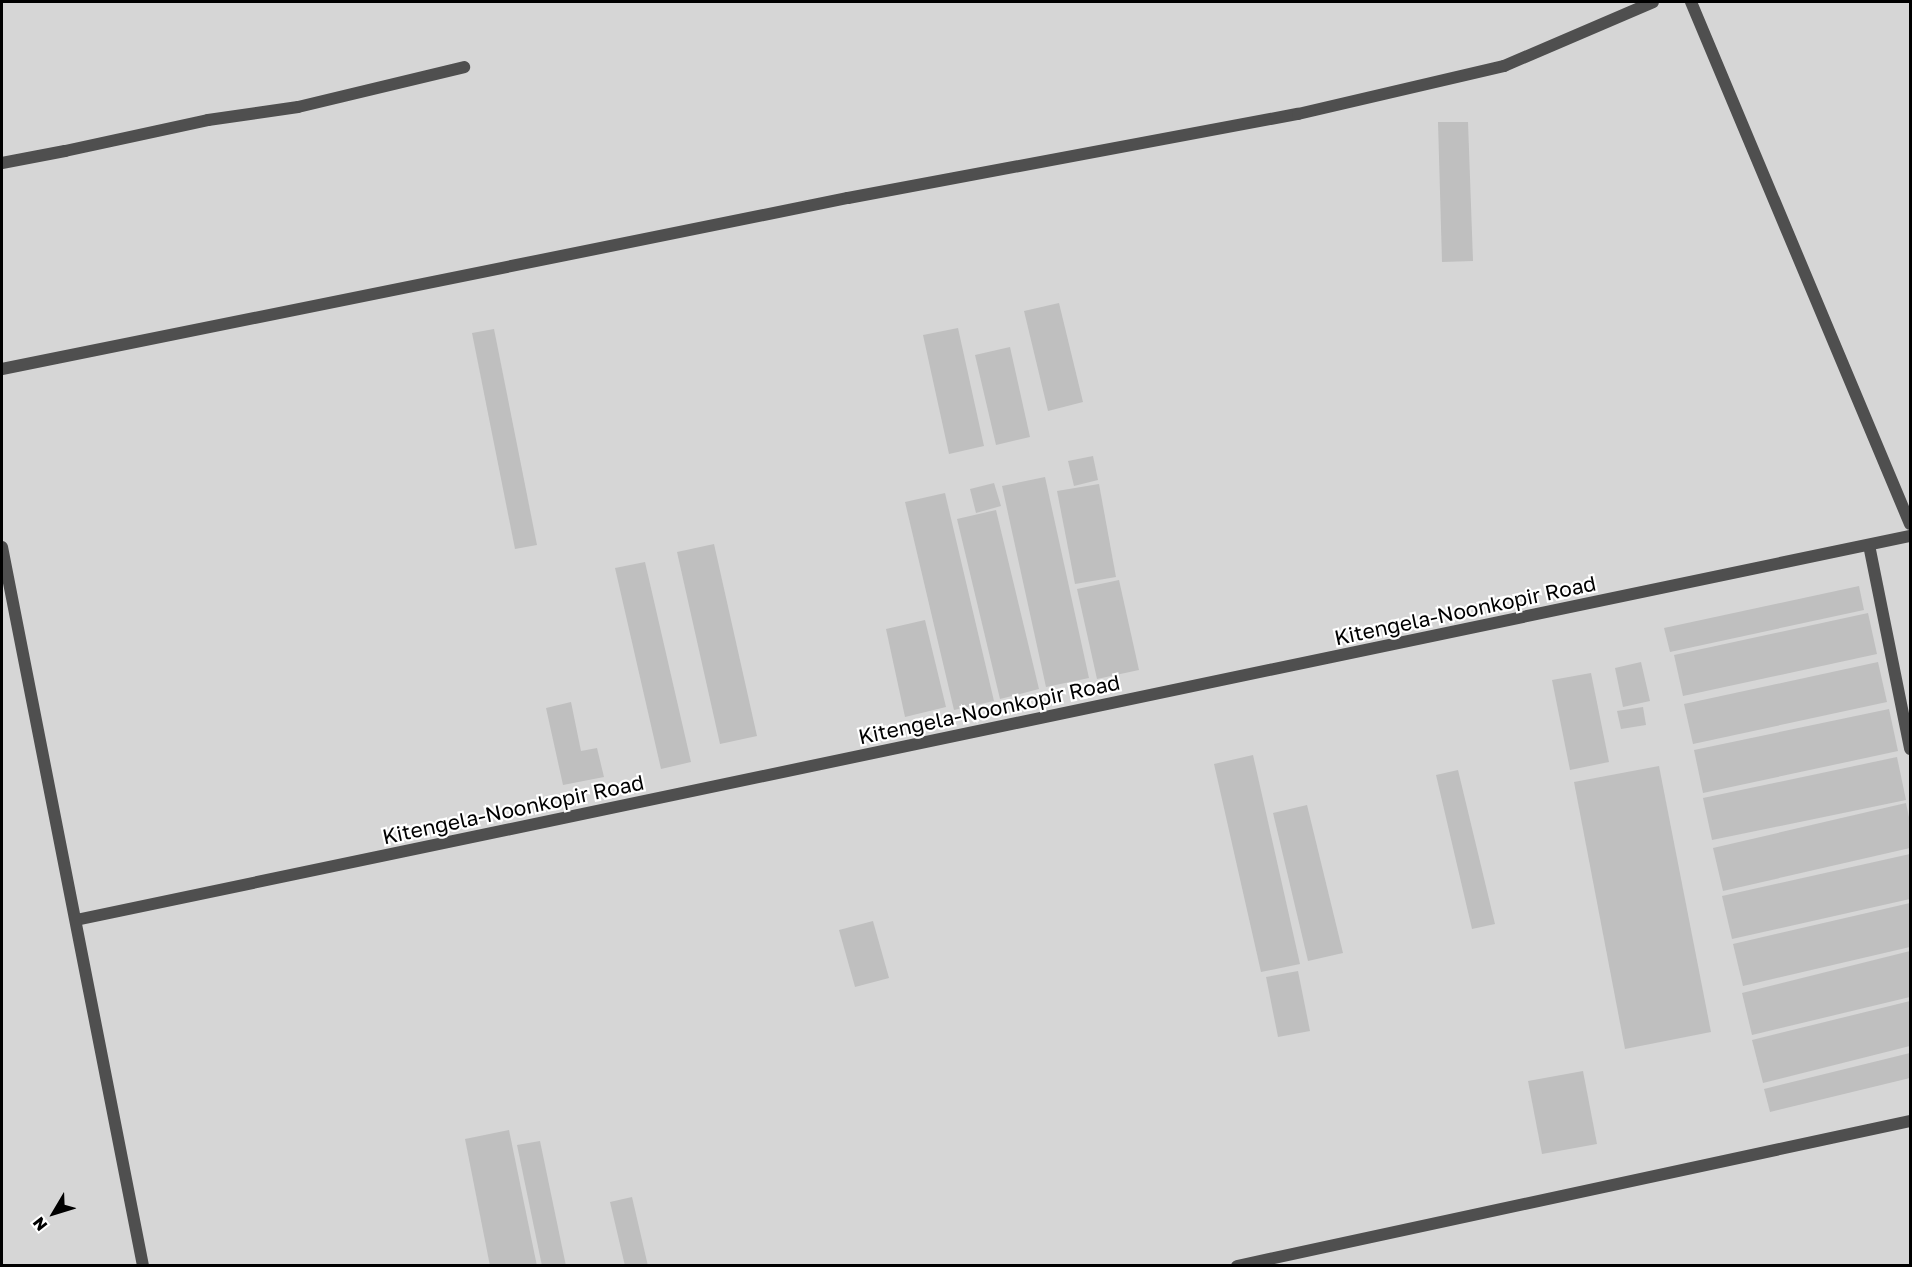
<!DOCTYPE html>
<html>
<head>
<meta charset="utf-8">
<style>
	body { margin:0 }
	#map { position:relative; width:1912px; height:1267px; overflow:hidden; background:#fff; font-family:"Golos Text",sans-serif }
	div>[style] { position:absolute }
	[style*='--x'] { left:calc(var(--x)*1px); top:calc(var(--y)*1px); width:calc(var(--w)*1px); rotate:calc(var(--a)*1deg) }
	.green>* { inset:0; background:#d6d6d6 }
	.building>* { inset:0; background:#bfbfbf }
	.minor>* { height:12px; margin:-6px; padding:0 6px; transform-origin:6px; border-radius:6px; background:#4f4f4f }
	.tertiary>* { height:12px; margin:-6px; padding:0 6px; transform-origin:6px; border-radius:6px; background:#4f4f4f }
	span { translate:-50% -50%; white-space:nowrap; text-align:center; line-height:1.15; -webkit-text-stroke:4.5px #fff; paint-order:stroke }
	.street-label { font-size:21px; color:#000 }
	.frame { position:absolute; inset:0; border:3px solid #000; pointer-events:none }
	.north { position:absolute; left:24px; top:1183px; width:60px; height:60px; -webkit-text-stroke:4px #fff; paint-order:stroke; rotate:232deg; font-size:16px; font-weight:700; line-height:24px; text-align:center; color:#000 }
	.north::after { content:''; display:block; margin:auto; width:21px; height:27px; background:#000; clip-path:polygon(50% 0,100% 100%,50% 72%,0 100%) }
</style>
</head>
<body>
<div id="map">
	<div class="green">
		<div style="clip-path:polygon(2px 2px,1910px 2px,1910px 1265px,2px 1266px)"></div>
	</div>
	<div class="building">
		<div style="clip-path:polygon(1438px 122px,1468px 122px,1473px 261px,1442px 262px)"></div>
		<div style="clip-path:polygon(1059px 303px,1083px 402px,1048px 411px,1024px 311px)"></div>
		<div style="clip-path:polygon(958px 328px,984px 446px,949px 454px,923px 335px)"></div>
		<div style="clip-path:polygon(494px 329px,537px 545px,515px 549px,472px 333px)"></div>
		<div style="clip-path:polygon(1010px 347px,1030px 437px,996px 445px,975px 355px)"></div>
		<div style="clip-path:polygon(1093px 456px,1098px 480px,1074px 486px,1068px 461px)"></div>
		<div style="clip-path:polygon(1045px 477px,1089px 678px,1046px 687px,1002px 486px)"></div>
		<div style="clip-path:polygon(994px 483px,1001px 506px,976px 513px,970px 489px)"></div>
		<div style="clip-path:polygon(1099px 484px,1116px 577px,1075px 584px,1057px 491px)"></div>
		<div style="clip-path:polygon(945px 493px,994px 701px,954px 710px,905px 502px)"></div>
		<div style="clip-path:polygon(996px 510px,1039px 689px,1000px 699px,957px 519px)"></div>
		<div style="clip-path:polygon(714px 544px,757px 736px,720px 744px,677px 552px)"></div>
		<div style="clip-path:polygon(645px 562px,691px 762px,661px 769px,615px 568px)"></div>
		<div style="clip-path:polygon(1119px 580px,1139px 670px,1097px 679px,1077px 589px)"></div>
		<div style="clip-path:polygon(1859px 586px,1864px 610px,1670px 652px,1664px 628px)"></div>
		<div style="clip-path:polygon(1868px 613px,1877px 654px,1683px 696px,1674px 655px)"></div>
		<div style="clip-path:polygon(925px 620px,946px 707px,905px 717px,886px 629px)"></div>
		<div style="clip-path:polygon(1641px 662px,1650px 701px,1623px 707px,1615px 668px)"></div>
		<div style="clip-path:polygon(1878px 662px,1887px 702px,1693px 744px,1684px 704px)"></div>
		<div style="clip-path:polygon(1591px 673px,1609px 762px,1570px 770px,1552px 680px)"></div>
		<div style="clip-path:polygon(571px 702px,581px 751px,597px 748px,604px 777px,563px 785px,546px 708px)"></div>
		<div style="clip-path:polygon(1643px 707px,1646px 725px,1621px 729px,1617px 711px)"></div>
		<div style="clip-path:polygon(1889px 709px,1898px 751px,1703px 793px,1694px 750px)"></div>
		<div style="clip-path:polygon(1253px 755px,1300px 964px,1261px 972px,1214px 764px)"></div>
		<div style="clip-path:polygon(1897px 757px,1906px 800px,1712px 840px,1703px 798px)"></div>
		<div style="clip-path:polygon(1659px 766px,1711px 1032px,1625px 1049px,1574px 782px)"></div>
		<div style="clip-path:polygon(1458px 770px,1495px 924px,1472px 929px,1436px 775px)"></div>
		<div style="clip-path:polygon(1906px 803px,1910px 822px,1910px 848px,1723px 891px,1713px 848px)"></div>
		<div style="clip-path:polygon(1307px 805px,1343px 953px,1308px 961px,1273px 813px)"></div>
		<div style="clip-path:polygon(1910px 854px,1910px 899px,1732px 939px,1722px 896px)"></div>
		<div style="clip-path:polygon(1910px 903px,1910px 947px,1743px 986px,1733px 944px)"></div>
		<div style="clip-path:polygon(873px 921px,889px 978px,855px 987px,839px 930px)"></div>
		<div style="clip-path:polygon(1910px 951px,1910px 997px,1752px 1035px,1742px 993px)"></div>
		<div style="clip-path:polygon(1298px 971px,1310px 1031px,1278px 1037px,1266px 977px)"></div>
		<div style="clip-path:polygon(1910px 1001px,1910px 1046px,1763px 1083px,1752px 1040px)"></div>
		<div style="clip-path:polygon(1910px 1053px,1910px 1078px,1770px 1112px,1764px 1089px)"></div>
		<div style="clip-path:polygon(1583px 1071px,1597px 1144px,1542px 1154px,1528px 1081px)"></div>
		<div style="clip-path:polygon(509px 1130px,537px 1266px,490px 1266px,465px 1139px)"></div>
		<div style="clip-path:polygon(540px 1141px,566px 1266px,542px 1266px,517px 1145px)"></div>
		<div style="clip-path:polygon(632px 1197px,648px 1266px,625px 1266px,610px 1202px)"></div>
	</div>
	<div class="minor">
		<div style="--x:1691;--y:2;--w:566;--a:67.24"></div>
		<div style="--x:2;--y:163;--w:64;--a:-10.8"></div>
		<div style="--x:65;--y:151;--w:146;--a:-12.2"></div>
		<div style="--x:208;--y:120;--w:91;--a:-8.2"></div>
		<div style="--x:298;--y:107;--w:171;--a:-13.5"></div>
		<div style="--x:2;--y:369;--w:863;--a:-11.43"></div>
		<div style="--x:848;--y:198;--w:458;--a:-10.6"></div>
		<div style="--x:1298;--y:114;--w:212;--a:-13.1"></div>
		<div style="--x:1504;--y:66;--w:162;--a:-23.2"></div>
		<div style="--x:1869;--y:545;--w:208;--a:78.6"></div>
		<div style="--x:76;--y:920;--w:1874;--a:-11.83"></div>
		<div style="--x:1237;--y:1266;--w:688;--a:-12.16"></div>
	</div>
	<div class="tertiary">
		<div style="--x:2;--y:547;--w:733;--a:78.9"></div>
	</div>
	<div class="street-label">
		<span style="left:1465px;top:610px;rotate:-12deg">Kitengela-Noonkopir Road</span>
		<span style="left:989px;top:709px;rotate:-12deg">Kitengela-Noonkopir Road</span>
		<span style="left:513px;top:809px;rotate:-12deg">Kitengela-Noonkopir Road</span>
	</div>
	<div class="frame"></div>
	<div class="north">N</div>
</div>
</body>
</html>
